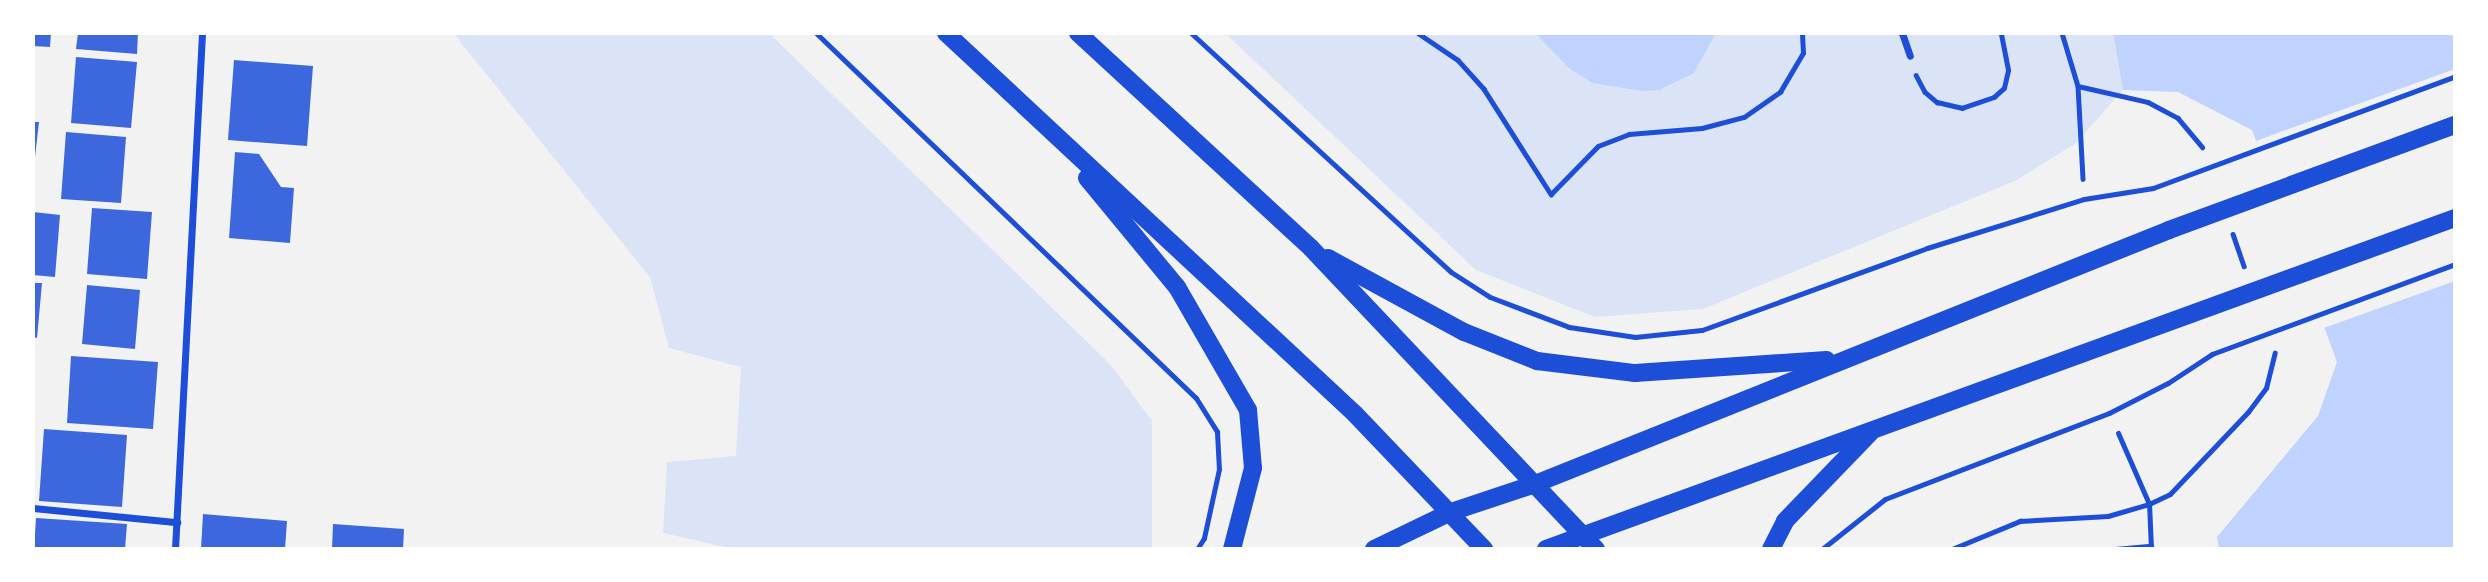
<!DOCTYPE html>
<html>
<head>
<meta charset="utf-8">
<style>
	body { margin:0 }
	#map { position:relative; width:2488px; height:582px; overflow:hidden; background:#f2f2f2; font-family:"Roboto Serif",serif }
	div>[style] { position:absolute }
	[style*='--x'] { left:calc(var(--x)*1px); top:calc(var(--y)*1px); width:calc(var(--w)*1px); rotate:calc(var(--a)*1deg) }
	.green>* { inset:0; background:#dbe4f7 }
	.water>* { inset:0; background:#bfd3fe }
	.pier>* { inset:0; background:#f2f2f2 }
	.building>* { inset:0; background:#3d67dc }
	.path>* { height:4.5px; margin:-2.25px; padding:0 2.25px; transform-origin:2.25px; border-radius:2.25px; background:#1d4ed8 }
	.service>* { height:5px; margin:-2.5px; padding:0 2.5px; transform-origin:2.5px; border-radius:2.5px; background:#1d4ed8 }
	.minor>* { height:7px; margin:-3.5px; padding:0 3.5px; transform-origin:3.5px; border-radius:3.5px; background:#1d4ed8 }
	.primary>* { height:18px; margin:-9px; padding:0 9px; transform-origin:9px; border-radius:9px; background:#1d4ed8 }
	span { translate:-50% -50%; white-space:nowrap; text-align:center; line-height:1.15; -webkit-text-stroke:5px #fff; paint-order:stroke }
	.frame { position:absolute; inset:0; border:35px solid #fff; pointer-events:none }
</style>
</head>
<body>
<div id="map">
	<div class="green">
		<div style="clip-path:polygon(453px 33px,769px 33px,1111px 365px,1152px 421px,1152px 549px,734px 549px,663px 533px,667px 462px,736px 456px,741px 367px,669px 348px,650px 277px)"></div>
		<div style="clip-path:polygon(1225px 33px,2113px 33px,2123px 90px,2076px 143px,2017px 180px,1703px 309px,1595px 317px,1476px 270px)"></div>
	</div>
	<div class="water">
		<div style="clip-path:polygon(1535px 33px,1716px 33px,1694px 73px,1659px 90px,1642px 91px,1593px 83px,1571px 70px)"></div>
		<div style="clip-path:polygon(2113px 33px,2455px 33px,2455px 549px,2219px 549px,2217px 537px,2318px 416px,2337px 362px,2252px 130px,2178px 92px,2123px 90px)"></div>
	</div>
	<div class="pier">
		<div style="clip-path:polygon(2455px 69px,2455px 281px,2321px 329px,2253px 142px)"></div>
	</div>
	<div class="building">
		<div style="clip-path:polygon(33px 33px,51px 33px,50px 47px,33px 46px)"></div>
		<div style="clip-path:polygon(78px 33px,138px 33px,137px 54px,76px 49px)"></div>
		<div style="clip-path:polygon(76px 57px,137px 62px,131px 128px,71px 123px)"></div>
		<div style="clip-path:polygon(234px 60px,313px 66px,307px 146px,228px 140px)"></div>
		<div style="clip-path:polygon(33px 122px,39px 122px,35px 157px,33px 157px)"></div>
		<div style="clip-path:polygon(66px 132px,126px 137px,121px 203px,61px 199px)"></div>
		<div style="clip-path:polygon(235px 152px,259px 154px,281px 187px,294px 188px,290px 243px,229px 238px)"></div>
		<div style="clip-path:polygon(92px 208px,152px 212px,147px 279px,87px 274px)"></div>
		<div style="clip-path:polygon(33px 212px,60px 215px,55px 277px,33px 275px)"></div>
		<div style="clip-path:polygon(33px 283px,42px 283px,37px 338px,33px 337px)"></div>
		<div style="clip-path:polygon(87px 285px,140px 290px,135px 349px,82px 344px)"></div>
		<div style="clip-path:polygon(71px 356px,158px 362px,153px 429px,67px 423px)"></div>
		<div style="clip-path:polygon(44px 429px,127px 435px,122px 507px,39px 501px)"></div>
		<div style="clip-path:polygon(203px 514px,287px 521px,285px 549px,201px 549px)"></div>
		<div style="clip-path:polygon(36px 518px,127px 524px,125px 549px,34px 549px)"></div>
		<div style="clip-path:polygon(333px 524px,404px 529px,403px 549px,332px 549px)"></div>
	</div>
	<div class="path">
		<div style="--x:1418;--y:33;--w:48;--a:34"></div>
		<div style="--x:1458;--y:60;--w:39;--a:48"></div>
		<div style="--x:1484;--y:89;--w:125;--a:57.5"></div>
		<div style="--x:1551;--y:194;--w:67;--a:-45.6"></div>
		<div style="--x:1598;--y:146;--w:33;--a:-21"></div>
		<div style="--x:1629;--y:134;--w:73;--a:-4.7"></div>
		<div style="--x:1702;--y:128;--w:43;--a:-14.7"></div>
		<div style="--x:1744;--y:117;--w:44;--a:-34.8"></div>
		<div style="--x:1780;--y:92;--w:45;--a:-59.5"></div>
		<div style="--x:1803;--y:53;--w:20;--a:-93"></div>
		<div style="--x:2062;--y:33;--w:55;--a:73.2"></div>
		<div style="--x:2078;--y:86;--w:72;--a:12.9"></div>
		<div style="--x:2148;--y:102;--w:34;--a:28"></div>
		<div style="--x:2178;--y:118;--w:38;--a:50"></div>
		<div style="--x:1916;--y:75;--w:19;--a:62"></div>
		<div style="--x:1925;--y:92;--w:16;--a:40"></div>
		<div style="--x:1937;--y:102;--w:26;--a:13"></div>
		<div style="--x:1962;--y:108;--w:34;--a:-19"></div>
		<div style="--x:1994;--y:97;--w:13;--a:-42"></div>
		<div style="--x:2004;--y:88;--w:18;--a:-77"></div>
		<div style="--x:2008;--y:70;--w:38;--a:-101"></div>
		<div style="--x:2078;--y:86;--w:93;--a:86.9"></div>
		<div style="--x:2233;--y:234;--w:34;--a:71"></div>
		<div style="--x:1952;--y:549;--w:74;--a:-22.4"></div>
		<div style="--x:2020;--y:521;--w:88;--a:-3.3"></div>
		<div style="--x:2108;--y:516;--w:43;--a:-16.3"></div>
		<div style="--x:2149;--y:504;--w:77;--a:-113.6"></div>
		<div style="--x:2115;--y:549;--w:36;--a:-5"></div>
		<div style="--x:2151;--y:549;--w:45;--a:-92.5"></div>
		<div style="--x:2149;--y:504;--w:23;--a:-25"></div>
		<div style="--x:2170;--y:494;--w:113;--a:-46.4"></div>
		<div style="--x:2248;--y:412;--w:30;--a:-53"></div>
		<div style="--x:2266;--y:388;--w:36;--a:-76"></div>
	</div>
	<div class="service">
		<div style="--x:816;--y:33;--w:527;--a:43.85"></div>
		<div style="--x:1196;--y:398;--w:40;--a:58"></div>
		<div style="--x:1217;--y:432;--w:37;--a:87"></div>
		<div style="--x:1219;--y:469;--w:71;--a:102.3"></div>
		<div style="--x:1204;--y:538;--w:13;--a:122"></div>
		<div style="--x:1191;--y:33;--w:353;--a:42.6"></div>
		<div style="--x:1451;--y:272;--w:46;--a:32.7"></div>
		<div style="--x:1490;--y:297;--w:85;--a:20.8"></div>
		<div style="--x:1569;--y:327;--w:67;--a:8.6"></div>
		<div style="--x:1635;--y:337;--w:67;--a:-6"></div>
		<div style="--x:1702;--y:330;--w:239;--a:-20"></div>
		<div style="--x:1927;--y:248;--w:164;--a:-17.3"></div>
		<div style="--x:2084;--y:199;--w:70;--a:-9.1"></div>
		<div style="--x:2153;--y:188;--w:322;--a:-20.3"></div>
		<div style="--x:1822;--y:549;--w:80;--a:-38.4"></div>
		<div style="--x:1885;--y:499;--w:240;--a:-21"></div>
		<div style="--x:2109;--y:413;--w:66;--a:-27"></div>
		<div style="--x:2168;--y:383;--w:53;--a:-33.4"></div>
		<div style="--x:2212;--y:354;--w:259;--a:-20.3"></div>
	</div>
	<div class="minor">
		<div style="--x:1902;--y:33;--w:24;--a:71"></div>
		<div style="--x:33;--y:508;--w:145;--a:5.6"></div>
		<div style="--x:175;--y:549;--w:517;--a:-87"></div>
	</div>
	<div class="primary">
		<div style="--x:946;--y:33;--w:559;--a:42.97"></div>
		<div style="--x:1355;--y:414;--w:187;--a:46.3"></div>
		<div style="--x:1078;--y:33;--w:317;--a:42.7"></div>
		<div style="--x:1311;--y:248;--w:415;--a:46.6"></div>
		<div style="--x:1087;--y:178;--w:141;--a:50.5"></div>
		<div style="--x:1177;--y:287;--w:142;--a:60"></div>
		<div style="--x:1248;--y:410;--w:58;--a:85.1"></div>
		<div style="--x:1253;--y:468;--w:84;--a:104.5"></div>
		<div style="--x:1328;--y:258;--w:155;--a:28.6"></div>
		<div style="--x:1464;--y:332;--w:79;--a:21.7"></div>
		<div style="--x:1537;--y:361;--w:99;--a:7"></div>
		<div style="--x:1635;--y:373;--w:192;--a:-3.9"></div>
		<div style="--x:1374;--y:549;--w:85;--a:-25.7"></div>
		<div style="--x:1451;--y:512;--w:89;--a:-18.4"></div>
		<div style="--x:1535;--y:484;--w:683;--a:-21.83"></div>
		<div style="--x:2169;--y:230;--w:305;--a:-20.2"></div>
		<div style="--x:1546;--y:549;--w:967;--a:-20.01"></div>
		<div style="--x:1771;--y:549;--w:31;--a:-63"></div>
		<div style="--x:1785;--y:521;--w:122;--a:-46"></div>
	</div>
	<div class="frame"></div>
</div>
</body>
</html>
